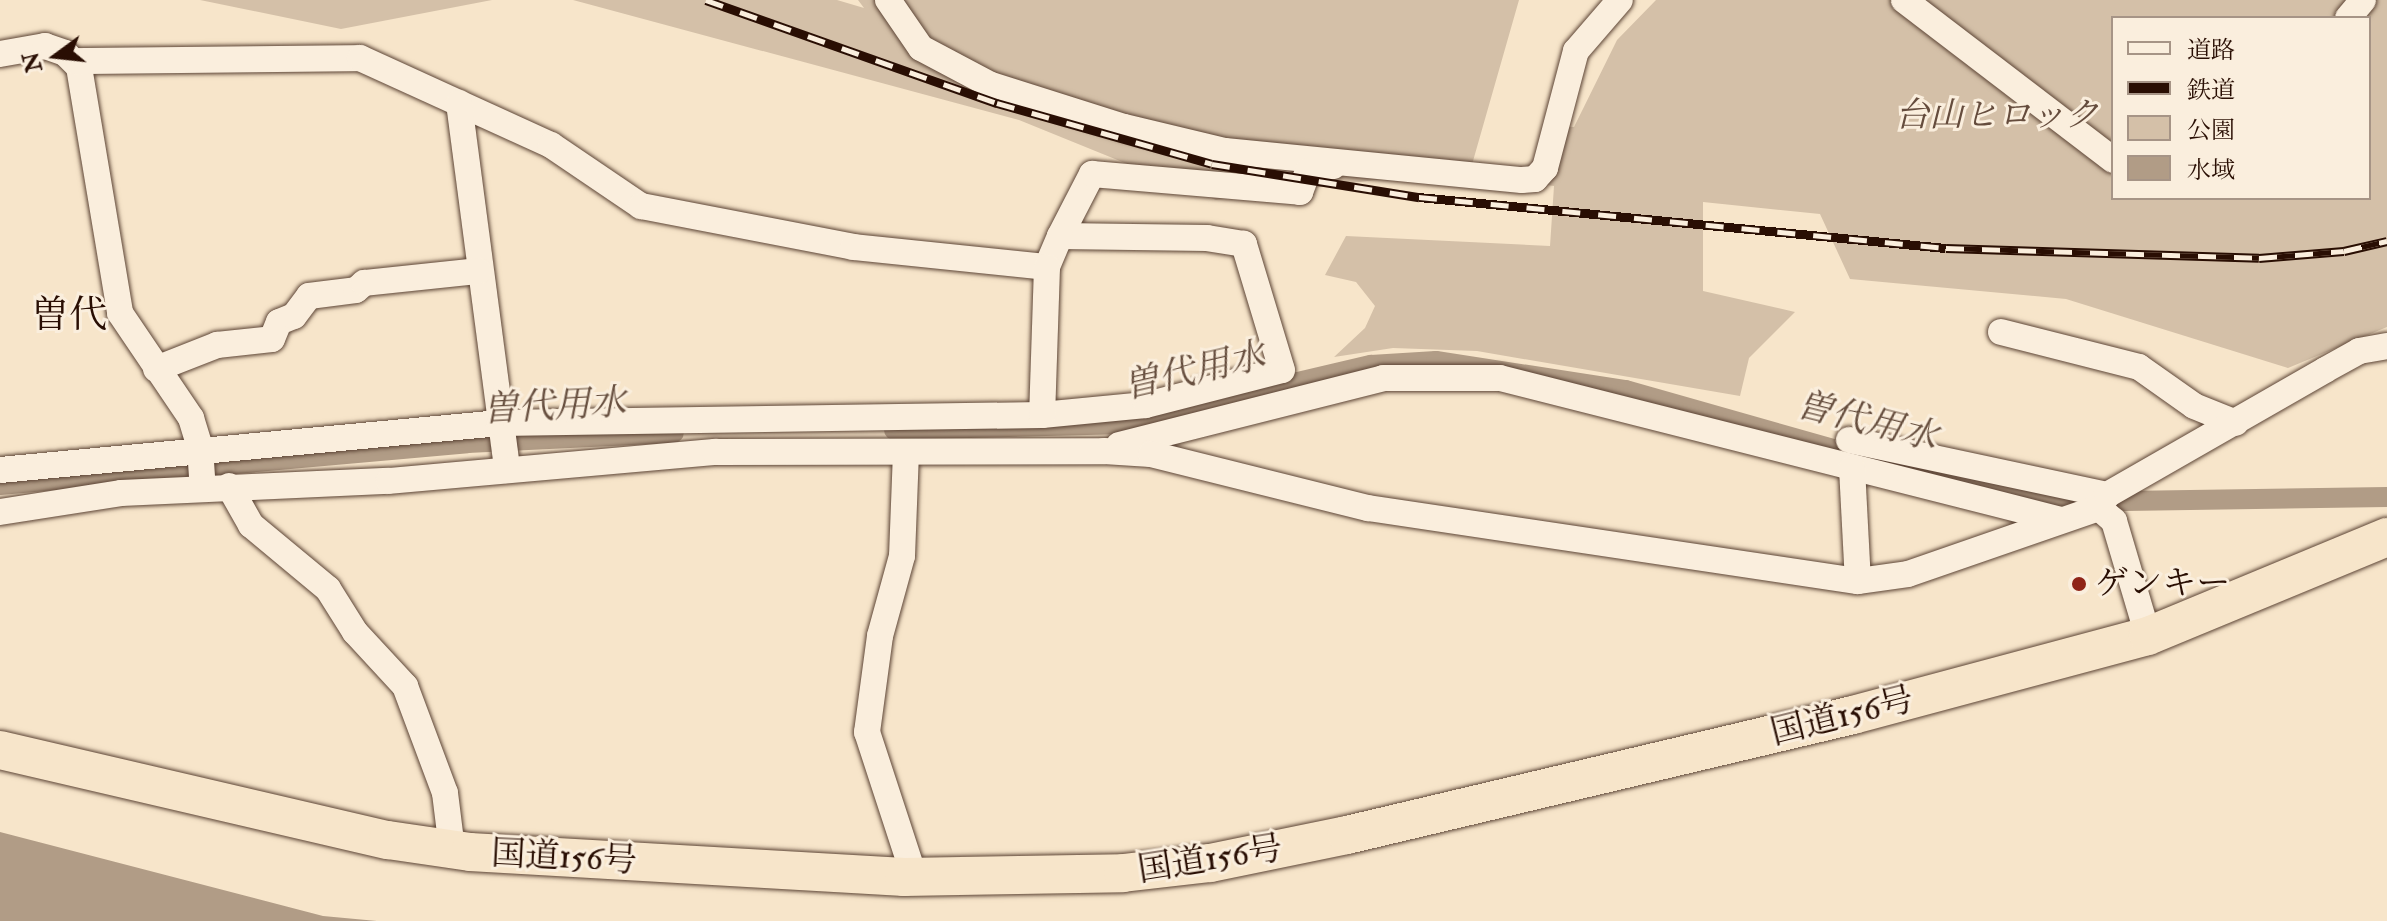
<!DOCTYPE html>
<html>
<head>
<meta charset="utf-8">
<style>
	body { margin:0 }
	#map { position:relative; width:2387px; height:921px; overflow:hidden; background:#f7e5ca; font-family:"IM FELL Double Pica","Noto Serif JP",serif }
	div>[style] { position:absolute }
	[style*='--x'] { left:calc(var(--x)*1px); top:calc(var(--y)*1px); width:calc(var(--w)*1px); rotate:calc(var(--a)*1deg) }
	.green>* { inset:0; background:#d4c0a8 }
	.water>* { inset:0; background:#b19c86 }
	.canal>* { height:20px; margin:-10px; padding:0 10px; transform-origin:10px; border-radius:10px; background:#b19c86 }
	.roads { filter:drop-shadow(0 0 2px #5c4435) drop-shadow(0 0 2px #5c4435) }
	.minor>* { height:26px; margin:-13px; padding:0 13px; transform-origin:13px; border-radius:13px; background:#faeedd }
	.highway>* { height:38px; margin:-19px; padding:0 19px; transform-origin:19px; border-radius:19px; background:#f7e5ca }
	.rail>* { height:9px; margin-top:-4.5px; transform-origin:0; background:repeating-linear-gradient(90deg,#faeedd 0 18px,#290e03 0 36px); box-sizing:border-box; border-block:2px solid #290e03 }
	.dots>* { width:22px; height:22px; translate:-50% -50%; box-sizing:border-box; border:4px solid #faeedd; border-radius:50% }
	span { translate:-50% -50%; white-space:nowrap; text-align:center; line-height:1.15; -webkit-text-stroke:6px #faeedd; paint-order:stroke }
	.park-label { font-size:34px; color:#654c3d; font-style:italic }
	.poi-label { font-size:34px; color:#290e03 }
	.left { translate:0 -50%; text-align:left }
	.street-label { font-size:34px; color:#290e03 }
	.water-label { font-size:36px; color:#664e3e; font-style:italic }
	.quarter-label { font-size:38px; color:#290e03 }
	.legend { position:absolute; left:2111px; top:16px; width:260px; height:184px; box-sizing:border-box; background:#faeedd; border:2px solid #a69486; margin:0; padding:10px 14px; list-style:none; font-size:24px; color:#290e03 }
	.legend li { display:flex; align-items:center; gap:16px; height:40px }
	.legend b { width:40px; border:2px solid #a69486 }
	.north { position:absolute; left:16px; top:16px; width:80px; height:80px; -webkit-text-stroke:6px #faeedd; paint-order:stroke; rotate:255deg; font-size:22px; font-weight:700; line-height:32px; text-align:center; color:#290e03 }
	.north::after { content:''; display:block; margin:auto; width:28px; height:36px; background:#290e03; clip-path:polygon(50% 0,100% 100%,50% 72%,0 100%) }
</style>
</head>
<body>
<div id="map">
	<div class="green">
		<div style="clip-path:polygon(200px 0,492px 0,341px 29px)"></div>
		<div style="clip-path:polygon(573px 0,837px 0,864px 8px,858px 0,1519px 0,1471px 168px,1216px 200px,1019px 120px)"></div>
		<div style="clip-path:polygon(evenodd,1656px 0,2387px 0,2387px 327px,2288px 368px,2066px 299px,1850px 279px,1820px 214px,1703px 202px,1703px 291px,1795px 312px,1749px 358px,1740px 396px,1477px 351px,1393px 348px,1334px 357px,1365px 328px,1375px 306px,1356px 282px,1325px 275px,1346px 236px,1550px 246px,1554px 186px,1546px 185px,1558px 126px,1574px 127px,1617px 40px,1656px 0,2113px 18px,2369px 18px,2369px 198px,2113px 198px,2113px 18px)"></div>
	</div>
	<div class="water">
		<div style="clip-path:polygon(0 832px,323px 916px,377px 921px,0 921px)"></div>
	</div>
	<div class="canal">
		<div style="--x:894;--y:430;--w:223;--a:-1.5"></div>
		<div style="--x:1117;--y:424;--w:261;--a:-13.1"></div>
		<div style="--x:1371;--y:365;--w:65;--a:-3.5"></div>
		<div style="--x:1436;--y:361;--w:192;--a:8.7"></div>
		<div style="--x:1626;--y:390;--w:215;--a:15.9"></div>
		<div style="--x:1833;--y:449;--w:188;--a:13.5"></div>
		<div style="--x:2016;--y:493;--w:109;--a:4.2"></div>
		<div style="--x:2125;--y:501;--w:262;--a:-0.9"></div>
		<div style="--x:0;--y:485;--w:469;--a:-5.1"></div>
		<div style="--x:467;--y:443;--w:207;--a:-2.8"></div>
	</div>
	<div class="roads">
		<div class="minor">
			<div style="--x:888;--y:0;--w:58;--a:55.5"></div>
			<div style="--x:921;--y:48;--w:79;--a:27.9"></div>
			<div style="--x:991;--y:85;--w:139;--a:17.5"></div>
			<div style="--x:1124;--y:127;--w:104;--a:13.4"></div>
			<div style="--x:1225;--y:151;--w:298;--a:5.6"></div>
			<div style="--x:1522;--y:180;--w:13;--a:-4"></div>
			<div style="--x:1535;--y:179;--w:15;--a:-48"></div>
			<div style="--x:1545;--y:168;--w:121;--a:-75.2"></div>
			<div style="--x:1576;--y:51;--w:67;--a:-49.2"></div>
			<div style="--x:1904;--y:0;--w:263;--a:37.4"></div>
			<div style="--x:2348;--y:18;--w:23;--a:-50"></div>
			<div style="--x:0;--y:54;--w:46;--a:-10.1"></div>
			<div style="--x:45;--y:46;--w:21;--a:19"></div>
			<div style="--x:65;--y:53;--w:20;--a:45"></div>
			<div style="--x:79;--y:67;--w:249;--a:80.5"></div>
			<div style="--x:120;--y:313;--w:127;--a:55.9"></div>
			<div style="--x:191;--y:418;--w:31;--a:73"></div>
			<div style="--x:200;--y:448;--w:39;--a:86"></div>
			<div style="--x:75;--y:61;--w:285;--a:-0.6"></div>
			<div style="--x:360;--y:58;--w:210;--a:24.5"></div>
			<div style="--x:551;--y:145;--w:109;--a:34.1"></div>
			<div style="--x:641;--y:206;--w:216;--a:10.9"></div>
			<div style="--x:853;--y:247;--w:195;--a:5.9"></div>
			<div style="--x:459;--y:103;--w:370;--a:82.5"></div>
			<div style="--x:1060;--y:236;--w:70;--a:-62.7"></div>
			<div style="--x:1092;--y:174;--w:209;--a:4.9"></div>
			<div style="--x:1300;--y:192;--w:22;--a:-69"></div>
			<div style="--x:1308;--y:171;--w:26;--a:-11"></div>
			<div style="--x:2001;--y:332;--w:142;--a:14.2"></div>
			<div style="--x:2139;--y:367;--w:67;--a:35.3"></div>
			<div style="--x:2194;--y:406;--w:45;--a:22"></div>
			<div style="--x:156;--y:369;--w:66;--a:-21.5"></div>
			<div style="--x:217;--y:345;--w:55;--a:-6.2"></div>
			<div style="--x:272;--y:339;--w:18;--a:-68"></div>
			<div style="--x:279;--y:322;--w:16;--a:-22"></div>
			<div style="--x:294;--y:316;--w:25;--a:-53"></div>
			<div style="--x:309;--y:296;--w:47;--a:-7.3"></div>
			<div style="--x:356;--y:290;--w:11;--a:-41"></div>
			<div style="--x:364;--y:283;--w:115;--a:-6"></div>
			<div style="--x:1849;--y:440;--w:264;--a:12"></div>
			<div style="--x:1119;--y:445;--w:272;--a:-14.2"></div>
			<div style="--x:1383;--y:378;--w:117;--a:0"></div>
			<div style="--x:1500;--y:378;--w:579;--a:14.2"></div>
			<div style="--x:906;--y:452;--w:104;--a:92.2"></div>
			<div style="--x:902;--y:556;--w:83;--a:105.4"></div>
			<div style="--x:880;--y:636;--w:97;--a:97.7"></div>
			<div style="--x:867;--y:732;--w:151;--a:71.9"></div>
			<div style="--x:1852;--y:468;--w:113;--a:87"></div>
			<div style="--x:0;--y:470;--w:502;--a:-5.37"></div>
			<div style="--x:500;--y:423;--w:542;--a:-0.85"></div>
			<div style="--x:1042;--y:415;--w:104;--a:-5.5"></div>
			<div style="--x:1146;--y:405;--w:140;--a:-14.4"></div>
			<div style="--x:1282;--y:370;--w:132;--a:-106.8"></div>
			<div style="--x:1244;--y:244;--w:37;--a:-171"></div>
			<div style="--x:1207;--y:238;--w:147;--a:-179.2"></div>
			<div style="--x:1060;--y:236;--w:34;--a:113"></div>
			<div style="--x:1047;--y:267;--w:148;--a:91.9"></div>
			<div style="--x:229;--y:486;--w:45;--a:60.6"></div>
			<div style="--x:251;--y:525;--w:100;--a:39.7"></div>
			<div style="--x:328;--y:589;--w:51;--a:57.9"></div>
			<div style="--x:355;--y:632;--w:74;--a:47.2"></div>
			<div style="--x:405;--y:686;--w:114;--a:69.5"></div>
			<div style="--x:445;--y:793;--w:56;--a:82.9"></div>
			<div style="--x:2099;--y:508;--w:20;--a:41"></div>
			<div style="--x:2114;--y:521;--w:120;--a:73.5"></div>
			<div style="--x:0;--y:512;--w:122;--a:-8.9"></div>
			<div style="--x:121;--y:493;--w:268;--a:-2.6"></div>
			<div style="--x:389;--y:481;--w:327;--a:-5.1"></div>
			<div style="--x:715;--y:452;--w:389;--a:-0.1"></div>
			<div style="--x:1104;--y:451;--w:47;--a:3.7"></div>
			<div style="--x:1151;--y:454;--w:224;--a:14"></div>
			<div style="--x:1368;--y:508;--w:495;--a:8.5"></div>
			<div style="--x:1858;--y:581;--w:50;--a:-8"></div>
			<div style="--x:1908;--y:574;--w:202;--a:-19.1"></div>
			<div style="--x:2099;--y:508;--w:15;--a:-58"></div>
			<div style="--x:2107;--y:495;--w:251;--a:-29.8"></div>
			<div style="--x:2325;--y:370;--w:39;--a:-29"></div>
			<div style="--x:2359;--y:351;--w:28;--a:-10"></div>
		</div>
		<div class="highway">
			<div style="--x:0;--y:750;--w:398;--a:13.1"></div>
			<div style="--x:388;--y:840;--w:83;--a:8.3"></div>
			<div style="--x:470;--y:852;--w:435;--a:3.3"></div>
			<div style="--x:904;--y:877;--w:219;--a:-1"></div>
			<div style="--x:1123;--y:873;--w:88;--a:-6.6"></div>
			<div style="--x:1210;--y:863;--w:140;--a:-11.6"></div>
			<div style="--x:1347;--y:835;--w:520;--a:-13.34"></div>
			<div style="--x:1853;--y:715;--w:305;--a:-15"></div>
			<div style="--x:2148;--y:636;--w:259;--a:-22.5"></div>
		</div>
	</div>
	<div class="rail">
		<div style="--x:706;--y:0;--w:309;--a:19.5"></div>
		<div style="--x:997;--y:103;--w:223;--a:15.8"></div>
		<div style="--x:1212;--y:164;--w:210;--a:9.1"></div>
		<div style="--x:1419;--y:197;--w:529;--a:5.53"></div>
		<div style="--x:1946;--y:248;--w:313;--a:1.8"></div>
		<div style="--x:2259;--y:258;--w:85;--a:-4.7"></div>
		<div style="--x:2344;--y:251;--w:44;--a:-13.1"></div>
	</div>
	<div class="dots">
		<div style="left:2079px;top:584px;background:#8f2418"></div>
	</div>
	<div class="park-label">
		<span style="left:1997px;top:116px">台山ヒロック</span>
	</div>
	<div class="poi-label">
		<span class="left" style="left:2095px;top:584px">ゲンキー</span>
	</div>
	<div class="street-label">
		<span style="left:1842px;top:716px;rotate:-14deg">国道156号</span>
		<span style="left:564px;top:857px;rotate:3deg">国道156号</span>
		<span style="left:1210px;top:859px;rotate:-9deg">国道156号</span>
	</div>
	<div class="water-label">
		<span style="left:1194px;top:371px;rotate:-13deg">曽代用水</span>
		<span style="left:554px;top:406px;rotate:-3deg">曽代用水</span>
		<span style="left:1867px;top:421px;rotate:14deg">曽代用水</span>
	</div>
	<div class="quarter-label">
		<span style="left:69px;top:316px">曽代</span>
	</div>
	<ul class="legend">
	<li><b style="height:10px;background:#faeedd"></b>道路</li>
	<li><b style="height:10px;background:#290e03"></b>鉄道</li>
	<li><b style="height:22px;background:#d4c0a8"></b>公園</li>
	<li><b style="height:22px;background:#b19c86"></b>水域</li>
	</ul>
	<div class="north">N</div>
</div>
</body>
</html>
